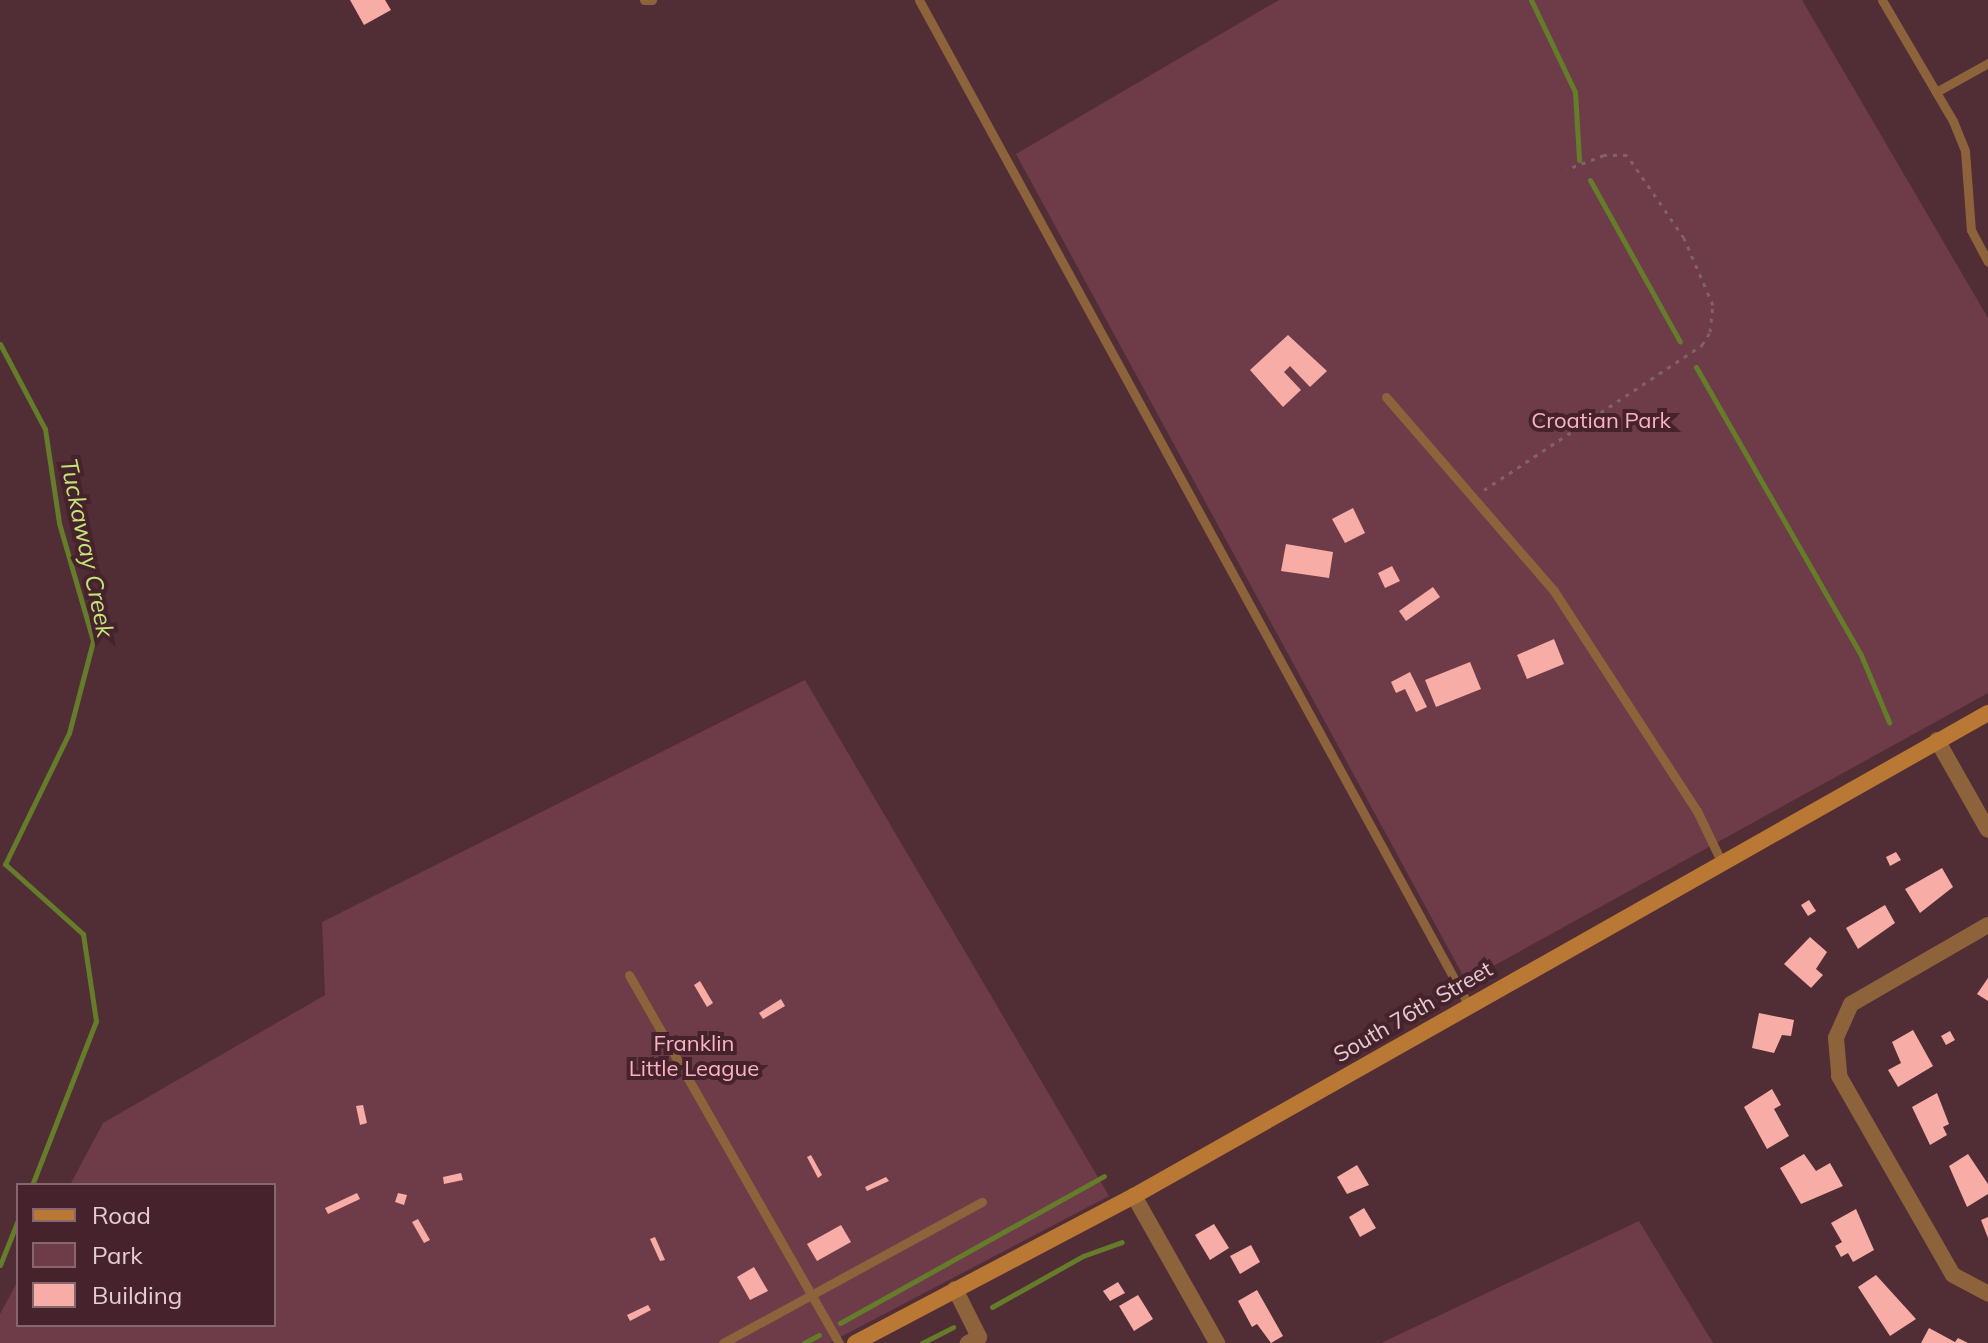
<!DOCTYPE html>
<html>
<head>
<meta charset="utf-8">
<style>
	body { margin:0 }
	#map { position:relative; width:1988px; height:1343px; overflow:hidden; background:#512d36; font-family:Mulish,sans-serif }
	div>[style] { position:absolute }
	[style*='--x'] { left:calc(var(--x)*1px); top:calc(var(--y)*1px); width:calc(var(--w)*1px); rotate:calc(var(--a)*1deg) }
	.green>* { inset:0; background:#6e3c49 }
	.stream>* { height:5px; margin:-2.5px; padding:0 2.5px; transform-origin:2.5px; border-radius:2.5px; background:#657c2a }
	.building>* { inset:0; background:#f7aca6 }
	.path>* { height:3px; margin-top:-1.5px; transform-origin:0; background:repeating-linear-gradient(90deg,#816169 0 4px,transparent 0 10px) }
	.lane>* { height:9px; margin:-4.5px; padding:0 4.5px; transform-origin:4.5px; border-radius:4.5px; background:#8c633b }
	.street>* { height:16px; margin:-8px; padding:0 8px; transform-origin:8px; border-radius:8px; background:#8c633b }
	.secondary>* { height:16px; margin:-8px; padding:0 8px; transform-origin:8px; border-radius:8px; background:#b97833 }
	span { translate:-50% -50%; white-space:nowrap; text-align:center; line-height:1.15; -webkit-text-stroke:8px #46232c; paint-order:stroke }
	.park-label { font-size:22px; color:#fab3c3 }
	.street-label { font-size:22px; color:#e5cdd2 }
	.water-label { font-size:24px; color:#c4e679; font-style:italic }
	.legend { position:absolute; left:16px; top:1183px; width:260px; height:144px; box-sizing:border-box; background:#46232c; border:2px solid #86676e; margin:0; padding:10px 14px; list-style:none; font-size:24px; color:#e5cdd2 }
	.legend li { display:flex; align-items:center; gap:16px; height:40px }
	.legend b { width:40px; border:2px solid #86676e }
</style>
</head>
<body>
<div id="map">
	<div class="green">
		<div style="clip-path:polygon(1279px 0,1802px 0,1988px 318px,1988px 693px,1466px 981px,1016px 154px)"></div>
		<div style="clip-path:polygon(805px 680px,1109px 1196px,829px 1343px,0 1343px,0 1314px,18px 1281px,18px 1325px,274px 1325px,274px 1185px,70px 1185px,103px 1123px,325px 995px,322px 922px)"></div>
		<div style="clip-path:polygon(1639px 1221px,1713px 1343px,1381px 1343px)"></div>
	</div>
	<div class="stream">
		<div style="--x:1531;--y:0;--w:102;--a:64.4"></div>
		<div style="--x:1575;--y:92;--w:68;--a:86.6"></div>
		<div style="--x:1590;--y:180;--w:185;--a:60.9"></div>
		<div style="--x:0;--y:344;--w:96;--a:62.1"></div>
		<div style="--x:45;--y:429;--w:95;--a:81.5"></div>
		<div style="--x:59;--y:523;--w:123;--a:73.9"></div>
		<div style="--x:93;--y:641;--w:95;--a:104.6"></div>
		<div style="--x:69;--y:733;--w:146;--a:116"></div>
		<div style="--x:5;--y:864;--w:105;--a:41.9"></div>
		<div style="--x:83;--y:934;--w:88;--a:81.5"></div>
		<div style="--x:96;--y:1021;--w:176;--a:111.3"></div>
		<div style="--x:1696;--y:367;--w:332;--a:60.2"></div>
		<div style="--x:1861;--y:655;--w:73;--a:67.3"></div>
		<div style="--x:0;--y:1265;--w:48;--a:-68.2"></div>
		<div style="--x:992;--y:1307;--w:104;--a:-29.3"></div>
		<div style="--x:1083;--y:1256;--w:41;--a:-19.7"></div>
		<div style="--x:840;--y:1323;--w:302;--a:-29.1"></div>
		<div style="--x:804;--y:1343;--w:17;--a:-28"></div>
		<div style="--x:922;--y:1343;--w:35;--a:-27"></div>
	</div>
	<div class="building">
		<div style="clip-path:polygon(350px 0,385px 0,391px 10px,364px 25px)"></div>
		<div style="clip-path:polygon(1288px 335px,1327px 371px,1310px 387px,1290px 366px,1284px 372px,1301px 390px,1283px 407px,1250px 370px)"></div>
		<div style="clip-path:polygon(1353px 508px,1365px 533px,1345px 543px,1332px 519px)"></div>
		<div style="clip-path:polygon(1286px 544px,1333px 552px,1329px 578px,1281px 571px)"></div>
		<div style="clip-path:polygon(1392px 566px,1400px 581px,1385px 588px,1378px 573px)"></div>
		<div style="clip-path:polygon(1433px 587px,1440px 597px,1406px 621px,1399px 611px)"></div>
		<div style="clip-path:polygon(1554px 639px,1564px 664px,1527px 679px,1517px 655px)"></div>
		<div style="clip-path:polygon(1470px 662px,1481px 689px,1436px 707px,1425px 680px)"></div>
		<div style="clip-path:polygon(1410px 672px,1427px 707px,1416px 712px,1405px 689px,1396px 693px,1391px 682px)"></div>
		<div style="clip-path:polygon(1896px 852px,1901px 860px,1890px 866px,1886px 857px)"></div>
		<div style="clip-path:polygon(1942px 868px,1953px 887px,1920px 913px,1905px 889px)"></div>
		<div style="clip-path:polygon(1809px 900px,1816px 911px,1808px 916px,1801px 905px)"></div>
		<div style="clip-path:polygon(1885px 905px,1895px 923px,1858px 949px,1846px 928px)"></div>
		<div style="clip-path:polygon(1810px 937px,1827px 952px,1816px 969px,1823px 975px,1811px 988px,1784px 964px)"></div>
		<div style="clip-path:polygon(1988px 978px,1988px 1001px,1977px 994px)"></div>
		<div style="clip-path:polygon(700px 981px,713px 1003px,707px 1007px,694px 985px)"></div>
		<div style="clip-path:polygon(781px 999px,785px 1006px,763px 1019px,759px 1013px)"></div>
		<div style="clip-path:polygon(1759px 1013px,1794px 1020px,1791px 1036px,1782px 1035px,1774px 1053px,1752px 1048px)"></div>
		<div style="clip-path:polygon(1913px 1030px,1933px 1066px,1898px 1087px,1888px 1070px,1901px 1063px,1892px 1042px)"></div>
		<div style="clip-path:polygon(1950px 1031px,1955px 1040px,1946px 1045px,1941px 1036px)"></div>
		<div style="clip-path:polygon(1772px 1089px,1781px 1105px,1774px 1109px,1789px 1136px,1767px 1149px,1744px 1107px)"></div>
		<div style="clip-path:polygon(1937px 1093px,1949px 1124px,1943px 1127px,1947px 1135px,1930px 1145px,1912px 1107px)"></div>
		<div style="clip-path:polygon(363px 1105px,367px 1123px,360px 1125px,356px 1106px)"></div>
		<div style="clip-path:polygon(1804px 1154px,1816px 1171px,1830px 1163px,1843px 1186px,1801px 1204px,1780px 1168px)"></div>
		<div style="clip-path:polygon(1968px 1154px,1988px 1184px,1988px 1194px,1967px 1207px,1949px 1166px)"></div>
		<div style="clip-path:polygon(811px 1155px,822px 1175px,818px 1178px,807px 1157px)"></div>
		<div style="clip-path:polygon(1357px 1165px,1369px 1185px,1347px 1194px,1337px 1177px)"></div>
		<div style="clip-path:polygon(461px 1173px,463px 1180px,444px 1184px,443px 1177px)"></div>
		<div style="clip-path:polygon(886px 1177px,889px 1181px,867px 1191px,865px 1187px)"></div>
		<div style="clip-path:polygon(357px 1193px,360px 1199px,328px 1214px,325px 1208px)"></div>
		<div style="clip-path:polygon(398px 1193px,407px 1195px,404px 1205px,395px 1202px)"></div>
		<div style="clip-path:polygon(1364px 1208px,1376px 1228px,1360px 1237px,1349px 1217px)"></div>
		<div style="clip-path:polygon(1856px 1209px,1874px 1250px,1853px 1262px,1848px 1253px,1841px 1257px,1835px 1246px,1842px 1242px,1831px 1223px)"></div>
		<div style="clip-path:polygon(1988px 1217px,1988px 1238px,1981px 1220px)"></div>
		<div style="clip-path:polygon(418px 1219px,430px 1240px,424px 1243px,412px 1222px)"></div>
		<div style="clip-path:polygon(1214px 1224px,1229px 1248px,1210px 1260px,1195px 1235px)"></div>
		<div style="clip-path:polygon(841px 1225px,851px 1242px,817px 1261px,807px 1244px)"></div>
		<div style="clip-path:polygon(655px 1237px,665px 1260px,660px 1261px,650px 1239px)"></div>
		<div style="clip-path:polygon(1251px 1245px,1260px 1262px,1240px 1274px,1230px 1256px)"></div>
		<div style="clip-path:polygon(754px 1267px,768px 1291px,750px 1300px,737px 1277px)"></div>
		<div style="clip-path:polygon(1876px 1275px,1916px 1319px,1890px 1336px,1858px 1287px)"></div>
		<div style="clip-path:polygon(1118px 1282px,1125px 1293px,1110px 1301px,1103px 1291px)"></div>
		<div style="clip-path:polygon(1257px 1290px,1283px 1336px,1271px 1343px,1257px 1324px,1252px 1327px,1238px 1301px)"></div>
		<div style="clip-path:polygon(1138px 1295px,1153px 1319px,1134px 1331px,1119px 1306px)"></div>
		<div style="clip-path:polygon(648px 1305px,651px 1310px,630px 1321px,627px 1315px)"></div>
		<div style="clip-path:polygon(1929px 1328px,1955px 1342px,1958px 1338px,1968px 1343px,1921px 1343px)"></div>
	</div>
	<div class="path">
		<div style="--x:1484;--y:490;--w:262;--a:-33.6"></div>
		<div style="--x:1702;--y:345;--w:15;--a:-58"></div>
		<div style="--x:1710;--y:332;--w:27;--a:-84"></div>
		<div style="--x:1713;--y:305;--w:73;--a:-113.4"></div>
		<div style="--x:1684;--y:238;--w:101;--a:-124.5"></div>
		<div style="--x:1627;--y:155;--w:23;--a:180"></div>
		<div style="--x:1604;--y:155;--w:40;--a:159"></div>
	</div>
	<div class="lane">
		<div style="--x:644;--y:0;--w:8;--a:0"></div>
		<div style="--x:919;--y:0;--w:1147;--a:61.33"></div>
		<div style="--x:1882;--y:0;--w:140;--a:59.6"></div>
		<div style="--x:1953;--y:121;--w:32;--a:68"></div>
		<div style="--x:1965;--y:151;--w:79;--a:85.7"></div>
		<div style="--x:1971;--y:230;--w:36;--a:62"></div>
		<div style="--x:1936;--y:92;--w:60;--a:-29.1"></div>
		<div style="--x:1386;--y:397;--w:257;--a:49.1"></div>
		<div style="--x:1554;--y:591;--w:262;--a:57"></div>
		<div style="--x:1697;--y:811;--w:58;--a:64.3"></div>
		<div style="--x:629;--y:975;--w:424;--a:60.3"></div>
		<div style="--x:723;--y:1343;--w:295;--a:-28.6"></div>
	</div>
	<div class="street">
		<div style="--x:1937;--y:740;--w:103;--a:60.5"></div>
		<div style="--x:1988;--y:925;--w:158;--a:150"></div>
		<div style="--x:1851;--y:1004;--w:37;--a:114"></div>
		<div style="--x:1836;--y:1038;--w:38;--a:85"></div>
		<div style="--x:1839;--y:1076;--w:229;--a:60.2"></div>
		<div style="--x:1953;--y:1275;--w:40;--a:28"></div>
		<div style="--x:1134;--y:1196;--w:169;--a:60.5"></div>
		<div style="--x:955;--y:1289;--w:54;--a:63.4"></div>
		<div style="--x:979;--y:1337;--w:13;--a:151"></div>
	</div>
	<div class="secondary">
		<div style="--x:855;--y:1343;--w:315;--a:-27.8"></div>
		<div style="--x:1134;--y:1196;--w:981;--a:-29.49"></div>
	</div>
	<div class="park-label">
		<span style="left:1601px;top:421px">Croatian Park</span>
		<span style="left:694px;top:1056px">Franklin<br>Little League</span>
	</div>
	<div class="street-label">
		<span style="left:1413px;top:1012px;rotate:-30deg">South 76th Street</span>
	</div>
	<div class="water-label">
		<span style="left:87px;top:548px;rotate:78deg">Tuckaway Creek</span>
	</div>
	<ul class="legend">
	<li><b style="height:10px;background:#b97833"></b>Road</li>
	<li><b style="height:22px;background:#6e3c49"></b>Park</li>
	<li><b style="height:22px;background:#f7aca6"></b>Building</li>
	</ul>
</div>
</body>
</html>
